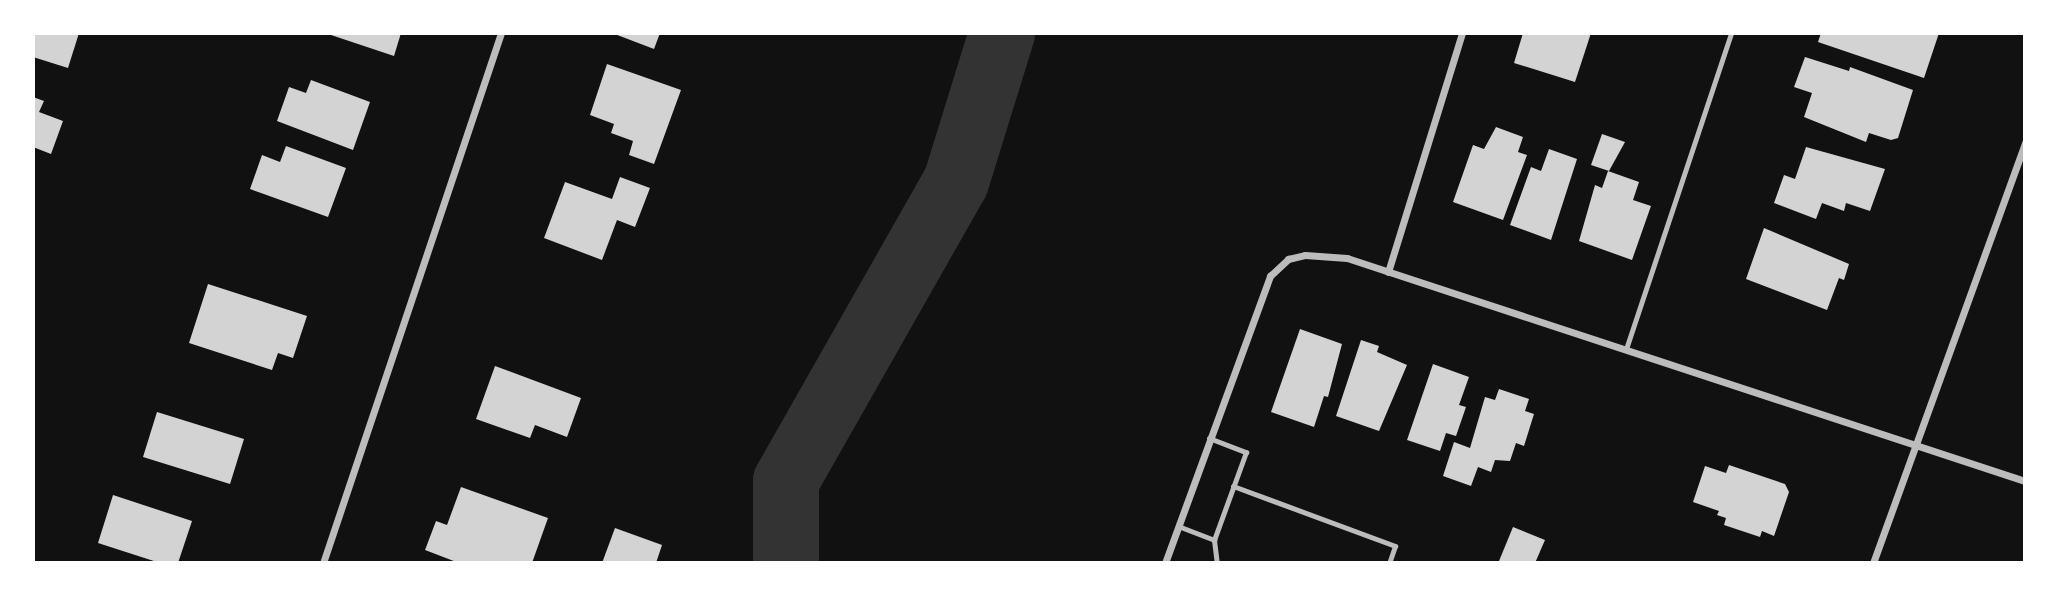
<!DOCTYPE html>
<html>
<head>
<meta charset="utf-8">
<style>
	body { margin:0 }
	#map { position:relative; width:2058px; height:596px; overflow:hidden; background:#111; font-family:"Noto Serif",serif }
	div>[style] { position:absolute }
	[style*='--x'] { left:calc(var(--x)*1px); top:calc(var(--y)*1px); width:calc(var(--w)*1px); rotate:calc(var(--a)*1deg) }
	.river>* { height:66px; margin:-33px; padding:0 33px; transform-origin:33px; border-radius:33px; background:#333 }
	.building>* { inset:0; background:#d3d3d3 }
	.service>* { height:5px; margin:-2.5px; padding:0 2.5px; transform-origin:2.5px; border-radius:2.5px; background:#bcbcbc }
	.minor>* { height:7px; margin:-3.5px; padding:0 3.5px; transform-origin:3.5px; border-radius:3.5px; background:#bcbcbc }
	span { translate:-50% -50%; white-space:nowrap; text-align:center; line-height:1.15; -webkit-text-stroke:5px #fff; paint-order:stroke }
	.frame { position:absolute; inset:0; border:35px solid #fff; pointer-events:none }
</style>
</head>
<body>
<div id="map">
	<div class="river">
		<div style="--x:786;--y:563;--w:82;--a:-90"></div>
		<div style="--x:786;--y:481;--w:344;--a:-60.4"></div>
		<div style="--x:956;--y:182;--w:156;--a:-72.8"></div>
	</div>
	<div class="building">
		<div style="clip-path:polygon(33px 33px,79px 33px,68px 68px,33px 57px)"></div>
		<div style="clip-path:polygon(325px 33px,401px 33px,394px 56px)"></div>
		<div style="clip-path:polygon(612px 33px,660px 33px,654px 49px)"></div>
		<div style="clip-path:polygon(1523px 33px,1591px 33px,1575px 82px,1514px 63px)"></div>
		<div style="clip-path:polygon(1821px 33px,1939px 33px,1924px 78px,1818px 42px)"></div>
		<div style="clip-path:polygon(1805px 57px,1849px 71px,1850px 67px,1913px 90px,1898px 138px,1891px 140px,1869px 133px,1866px 142px,1804px 117px,1812px 93px,1794px 87px)"></div>
		<div style="clip-path:polygon(607px 64px,681px 90px,654px 164px,629px 155px,633px 141px,611px 133px,614px 124px,590px 115px)"></div>
		<div style="clip-path:polygon(311px 80px,370px 102px,353px 150px,277px 121px,289px 87px,306px 93px)"></div>
		<div style="clip-path:polygon(33px 97px,44px 101px,39px 112px,63px 121px,51px 154px,33px 147px)"></div>
		<div style="clip-path:polygon(1496px 127px,1523px 137px,1518px 152px,1527px 155px,1503px 220px,1453px 202px,1473px 145px,1484px 149px)"></div>
		<div style="clip-path:polygon(1602px 134px,1625px 142px,1609px 171px,1591px 165px)"></div>
		<div style="clip-path:polygon(286px 146px,346px 168px,328px 217px,250px 189px,262px 155px,280px 162px)"></div>
		<div style="clip-path:polygon(1806px 147px,1885px 169px,1870px 211px,1846px 203px,1844px 211px,1822px 203px,1816px 219px,1774px 203px,1784px 175px,1795px 179px)"></div>
		<div style="clip-path:polygon(1549px 149px,1577px 159px,1551px 240px,1510px 225px,1531px 167px,1541px 171px)"></div>
		<div style="clip-path:polygon(1608px 171px,1639px 182px,1633px 200px,1651px 206px,1632px 260px,1579px 241px,1595px 185px,1602px 188px)"></div>
		<div style="clip-path:polygon(620px 177px,650px 188px,635px 227px,617px 220px,602px 260px,544px 238px,565px 182px,612px 199px)"></div>
		<div style="clip-path:polygon(1764px 228px,1849px 264px,1844px 280px,1839px 278px,1827px 310px,1746px 279px)"></div>
		<div style="clip-path:polygon(208px 284px,307px 316px,293px 358px,278px 353px,272px 370px,189px 343px)"></div>
		<div style="clip-path:polygon(1300px 329px,1342px 344px,1328px 397px,1324px 396px,1314px 427px,1271px 412px)"></div>
		<div style="clip-path:polygon(1361px 340px,1379px 346px,1377px 352px,1407px 365px,1379px 431px,1336px 416px)"></div>
		<div style="clip-path:polygon(1433px 364px,1469px 377px,1459px 405px,1466px 407px,1456px 436px,1446px 433px,1440px 451px,1407px 440px)"></div>
		<div style="clip-path:polygon(495px 366px,581px 398px,567px 437px,535px 425px,530px 438px,476px 419px)"></div>
		<div style="clip-path:polygon(1499px 389px,1529px 399px,1525px 411px,1534px 414px,1524px 446px,1516px 443px,1510px 461px,1495px 460px,1491px 472px,1478px 467px,1471px 486px,1443px 476px,1454px 442px,1470px 448px,1485px 397px,1495px 400px)"></div>
		<div style="clip-path:polygon(157px 412px,244px 439px,230px 484px,143px 457px)"></div>
		<div style="clip-path:polygon(1729px 465px,1785px 484px,1789px 492px,1774px 536px,1762px 531px,1760px 537px,1724px 525px,1726px 518px,1717px 515px,1719px 511px,1693px 502px,1705px 466px,1726px 473px)"></div>
		<div style="clip-path:polygon(461px 487px,548px 518px,532px 563px,459px 563px,425px 550px,436px 521px,447px 525px)"></div>
		<div style="clip-path:polygon(113px 495px,192px 521px,178px 563px,160px 563px,98px 543px)"></div>
		<div style="clip-path:polygon(1513px 527px,1545px 540px,1535px 563px,1499px 561px)"></div>
		<div style="clip-path:polygon(615px 528px,662px 545px,656px 563px,602px 563px)"></div>
	</div>
	<div class="service">
		<div style="--x:1626;--y:349;--w:333;--a:-71.6"></div>
		<div style="--x:1209;--y:438;--w:40;--a:21"></div>
		<div style="--x:1246;--y:452;--w:94;--a:110"></div>
		<div style="--x:1214;--y:540;--w:23;--a:83"></div>
		<div style="--x:1233;--y:486;--w:173;--a:20.3"></div>
		<div style="--x:1395;--y:546;--w:18;--a:109"></div>
		<div style="--x:1178;--y:526;--w:39;--a:21"></div>
	</div>
	<div class="minor">
		<div style="--x:1388;--y:272;--w:250;--a:-72.8"></div>
		<div style="--x:323;--y:563;--w:559;--a:-71.44"></div>
		<div style="--x:1165;--y:563;--w:306;--a:-69.9"></div>
		<div style="--x:1270;--y:276;--w:25;--a:-43"></div>
		<div style="--x:1288;--y:259;--w:17;--a:-13"></div>
		<div style="--x:1305;--y:255;--w:42;--a:4.1"></div>
		<div style="--x:1347;--y:258;--w:714;--a:18.21"></div>
		<div style="--x:1873;--y:563;--w:448;--a:-70.1"></div>
	</div>
	<div class="frame"></div>
</div>
</body>
</html>
